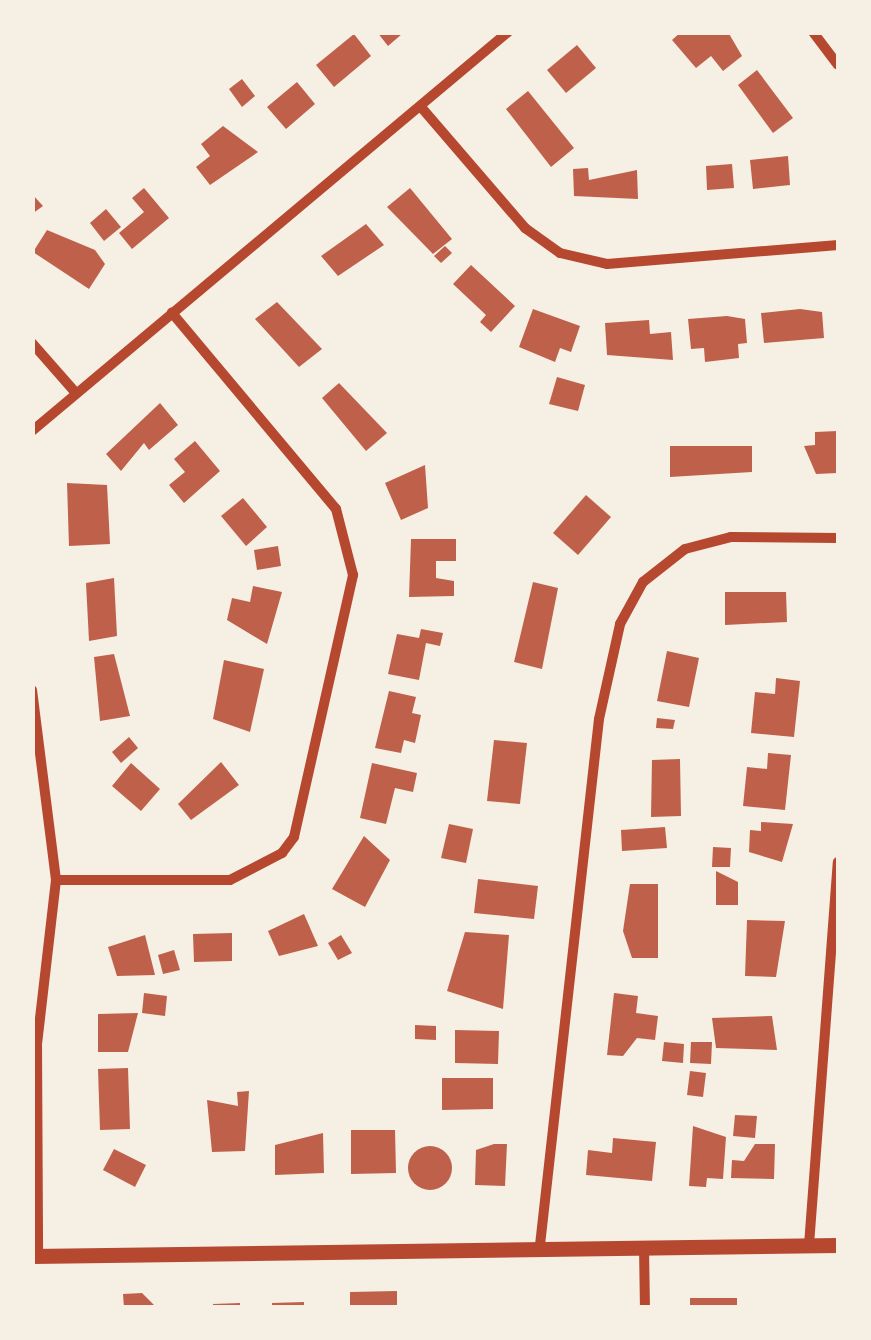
<!DOCTYPE html>
<html>
<head>
<meta charset="utf-8">
<style>
	body { margin:0 }
	#map { position:relative; width:871px; height:1340px; overflow:hidden; background:#f6efe4; font-family:"Alegreya Sans",sans-serif }
	div>[style] { position:absolute }
	[style*='--x'] { left:calc(var(--x)*1px); top:calc(var(--y)*1px); width:calc(var(--w)*1px); rotate:calc(var(--a)*1deg) }
	.building>* { inset:0; background:#bf614a }
	.round { border-radius:50% }
	.minor>* { height:10px; margin:-5px; padding:0 5px; transform-origin:5px; border-radius:5px; background:#b5482f }
	.tertiary>* { height:15px; margin:-7.5px; padding:0 7.5px; transform-origin:7.5px; border-radius:7.5px; background:#b5482f }
	span { translate:-50% -50%; white-space:nowrap; text-align:center; line-height:1.15; -webkit-text-stroke:9px #f6efe4; paint-order:stroke }
	.frame { position:absolute; inset:0; border:35px solid #f6efe4; pointer-events:none }
</style>
</head>
<body>
<div id="map">
	<div class="building">
		<div style="clip-path:polygon(377px 32px,400px 32px,402px 34px,388px 46px)"></div>
		<div style="clip-path:polygon(681px 32px,728px 32px,742px 56px,723px 71px,711px 56px,696px 68px,672px 40px)"></div>
		<div style="clip-path:polygon(354px 34px,371px 56px,334px 87px,316px 65px)"></div>
		<div style="clip-path:polygon(577px 45px,596px 68px,566px 93px,547px 70px)"></div>
		<div style="clip-path:polygon(757px 70px,793px 118px,773px 133px,738px 85px)"></div>
		<div style="clip-path:polygon(242px 79px,255px 96px,242px 107px,229px 89px)"></div>
		<div style="clip-path:polygon(297px 82px,315px 104px,286px 129px,267px 107px)"></div>
		<div style="clip-path:polygon(528px 91px,574px 148px,551px 167px,506px 109px)"></div>
		<div style="clip-path:polygon(223px 126px,258px 152px,210px 185px,196px 167px,210px 156px,201px 144px)"></div>
		<div style="clip-path:polygon(788px 156px,790px 185px,753px 189px,750px 160px)"></div>
		<div style="clip-path:polygon(732px 164px,734px 188px,707px 190px,706px 166px)"></div>
		<div style="clip-path:polygon(588px 168px,589px 180px,637px 170px,638px 199px,574px 196px,573px 169px)"></div>
		<div style="clip-path:polygon(144px 188px,169px 218px,132px 249px,119px 233px,144px 212px,132px 198px)"></div>
		<div style="clip-path:polygon(410px 188px,452px 239px,433px 254px,387px 207px)"></div>
		<div style="clip-path:polygon(32px 194px,43px 206px,32px 214px)"></div>
		<div style="clip-path:polygon(106px 209px,121px 227px,104px 241px,90px 223px)"></div>
		<div style="clip-path:polygon(366px 224px,384px 245px,338px 276px,321px 256px)"></div>
		<div style="clip-path:polygon(47px 230px,95px 250px,105px 264px,89px 289px,33px 252px)"></div>
		<div style="clip-path:polygon(445px 246px,452px 253px,441px 263px,434px 256px)"></div>
		<div style="clip-path:polygon(471px 265px,515px 306px,491px 332px,480px 322px,486px 315px,453px 284px)"></div>
		<div style="clip-path:polygon(277px 302px,322px 349px,299px 367px,255px 319px)"></div>
		<div style="clip-path:polygon(533px 309px,580px 326px,571px 352px,560px 348px,555px 362px,519px 347px)"></div>
		<div style="clip-path:polygon(800px 309px,822px 312px,824px 338px,764px 343px,761px 313px)"></div>
		<div style="clip-path:polygon(727px 316px,745px 319px,747px 343px,738px 344px,739px 358px,705px 362px,704px 348px,691px 349px,688px 319px)"></div>
		<div style="clip-path:polygon(649px 320px,650px 334px,671px 332px,673px 360px,607px 355px,605px 323px)"></div>
		<div style="clip-path:polygon(557px 377px,585px 385px,578px 411px,549px 404px)"></div>
		<div style="clip-path:polygon(339px 383px,387px 433px,366px 451px,322px 398px)"></div>
		<div style="clip-path:polygon(160px 403px,178px 425px,149px 450px,144px 443px,121px 471px,106px 454px)"></div>
		<div style="clip-path:polygon(838px 431px,838px 473px,816px 474px,804px 446px,815px 445px,815px 432px)"></div>
		<div style="clip-path:polygon(195px 441px,220px 471px,184px 503px,169px 485px,185px 472px,174px 459px)"></div>
		<div style="clip-path:polygon(670px 446px,752px 446px,752px 472px,670px 477px)"></div>
		<div style="clip-path:polygon(425px 465px,428px 508px,401px 520px,385px 483px)"></div>
		<div style="clip-path:polygon(67px 483px,107px 485px,110px 544px,69px 546px)"></div>
		<div style="clip-path:polygon(586px 495px,611px 517px,578px 555px,553px 533px)"></div>
		<div style="clip-path:polygon(243px 498px,267px 527px,246px 546px,221px 516px)"></div>
		<div style="clip-path:polygon(411px 539px,456px 539px,456px 561px,436px 561px,436px 578px,454px 581px,454px 596px,409px 597px)"></div>
		<div style="clip-path:polygon(278px 546px,281px 566px,257px 570px,254px 550px)"></div>
		<div style="clip-path:polygon(114px 578px,117px 636px,89px 641px,86px 583px)"></div>
		<div style="clip-path:polygon(533px 582px,558px 588px,542px 669px,514px 662px)"></div>
		<div style="clip-path:polygon(253px 586px,282px 592px,267px 644px,227px 620px,232px 598px,250px 602px)"></div>
		<div style="clip-path:polygon(725px 592px,786px 592px,787px 622px,725px 625px)"></div>
		<div style="clip-path:polygon(421px 629px,443px 633px,440px 646px,426px 643px,419px 680px,388px 674px,397px 634px,419px 638px)"></div>
		<div style="clip-path:polygon(667px 651px,699px 658px,689px 707px,657px 701px)"></div>
		<div style="clip-path:polygon(114px 654px,130px 716px,100px 721px,94px 657px)"></div>
		<div style="clip-path:polygon(224px 660px,264px 669px,250px 732px,213px 719px)"></div>
		<div style="clip-path:polygon(776px 678px,800px 681px,794px 737px,751px 733px,755px 692px,775px 694px)"></div>
		<div style="clip-path:polygon(389px 691px,416px 697px,412px 713px,421px 715px,415px 743px,404px 740px,401px 753px,375px 748px)"></div>
		<div style="clip-path:polygon(657px 718px,675px 720px,673px 729px,656px 728px)"></div>
		<div style="clip-path:polygon(129px 737px,138px 748px,121px 763px,112px 752px)"></div>
		<div style="clip-path:polygon(494px 740px,527px 743px,520px 804px,487px 801px)"></div>
		<div style="clip-path:polygon(768px 753px,791px 755px,785px 810px,743px 806px,747px 767px,767px 769px)"></div>
		<div style="clip-path:polygon(680px 759px,681px 816px,651px 817px,652px 760px)"></div>
		<div style="clip-path:polygon(221px 762px,239px 785px,191px 820px,178px 804px)"></div>
		<div style="clip-path:polygon(131px 763px,160px 789px,141px 811px,112px 786px)"></div>
		<div style="clip-path:polygon(372px 763px,417px 773px,413px 792px,395px 788px,386px 824px,360px 818px)"></div>
		<div style="clip-path:polygon(761px 822px,793px 824px,782px 862px,749px 852px,750px 830px,761px 831px)"></div>
		<div style="clip-path:polygon(449px 824px,473px 829px,466px 863px,441px 858px)"></div>
		<div style="clip-path:polygon(665px 827px,667px 848px,622px 851px,621px 830px)"></div>
		<div style="clip-path:polygon(364px 836px,390px 860px,365px 907px,332px 889px)"></div>
		<div style="clip-path:polygon(713px 847px,731px 848px,730px 867px,712px 867px)"></div>
		<div style="clip-path:polygon(716px 871px,738px 882px,738px 905px,716px 905px)"></div>
		<div style="clip-path:polygon(478px 879px,538px 886px,534px 919px,474px 913px)"></div>
		<div style="clip-path:polygon(630px 884px,658px 884px,658px 958px,632px 958px,623px 931px)"></div>
		<div style="clip-path:polygon(304px 914px,318px 946px,279px 956px,268px 931px)"></div>
		<div style="clip-path:polygon(747px 920px,785px 921px,776px 977px,745px 976px)"></div>
		<div style="clip-path:polygon(465px 932px,509px 935px,503px 1009px,447px 991px)"></div>
		<div style="clip-path:polygon(232px 933px,232px 961px,194px 962px,193px 934px)"></div>
		<div style="clip-path:polygon(145px 935px,155px 975px,117px 976px,108px 947px)"></div>
		<div style="clip-path:polygon(341px 935px,352px 953px,338px 960px,328px 943px)"></div>
		<div style="clip-path:polygon(174px 950px,180px 970px,163px 974px,158px 955px)"></div>
		<div style="clip-path:polygon(144px 993px,167px 996px,165px 1016px,142px 1013px)"></div>
		<div style="clip-path:polygon(614px 993px,638px 996px,636px 1013px,658px 1016px,655px 1040px,637px 1038px,623px 1056px,607px 1055px)"></div>
		<div style="clip-path:polygon(138px 1013px,128px 1052px,98px 1052px,98px 1014px)"></div>
		<div style="clip-path:polygon(772px 1016px,777px 1050px,716px 1048px,712px 1018px)"></div>
		<div style="clip-path:polygon(415px 1025px,436px 1026px,436px 1040px,415px 1039px)"></div>
		<div style="clip-path:polygon(455px 1030px,499px 1031px,498px 1064px,455px 1063px)"></div>
		<div style="clip-path:polygon(664px 1042px,684px 1044px,683px 1063px,662px 1061px)"></div>
		<div style="clip-path:polygon(691px 1042px,712px 1042px,711px 1064px,690px 1063px)"></div>
		<div style="clip-path:polygon(128px 1068px,130px 1129px,100px 1130px,98px 1069px)"></div>
		<div style="clip-path:polygon(690px 1071px,706px 1073px,703px 1097px,687px 1095px)"></div>
		<div style="clip-path:polygon(442px 1078px,493px 1078px,493px 1109px,442px 1110px)"></div>
		<div style="clip-path:polygon(249px 1091px,245px 1151px,212px 1152px,207px 1100px,238px 1106px,237px 1092px)"></div>
		<div style="clip-path:polygon(735px 1115px,757px 1116px,755px 1138px,733px 1136px)"></div>
		<div style="clip-path:polygon(693px 1126px,726px 1137px,723px 1179px,707px 1178px,706px 1187px,689px 1186px)"></div>
		<div style="clip-path:polygon(351px 1130px,395px 1130px,396px 1173px,351px 1174px)"></div>
		<div style="clip-path:polygon(323px 1133px,324px 1173px,275px 1175px,275px 1145px)"></div>
		<div style="clip-path:polygon(613px 1138px,656px 1142px,652px 1181px,586px 1175px,588px 1150px,612px 1153px)"></div>
		<div style="clip-path:polygon(494px 1144px,507px 1144px,505px 1186px,475px 1185px,476px 1150px)"></div>
		<div style="clip-path:polygon(755px 1144px,775px 1144px,774px 1179px,731px 1178px,732px 1160px,744px 1161px)"></div>
		<div class="round" style="left:408px;top:1146px;width:44px;height:44px"></div>
		<div style="clip-path:polygon(114px 1149px,146px 1165px,135px 1187px,103px 1170px)"></div>
		<div style="clip-path:polygon(397px 1291px,397px 1308px,350px 1308px,350px 1292px)"></div>
		<div style="clip-path:polygon(142px 1293px,157px 1308px,124px 1308px,123px 1294px)"></div>
		<div style="clip-path:polygon(690px 1298px,737px 1298px,737px 1308px,690px 1308px)"></div>
		<div style="clip-path:polygon(304px 1302px,304px 1308px,272px 1308px,272px 1303px)"></div>
		<div style="clip-path:polygon(240px 1303px,240px 1308px,213px 1308px,213px 1304px)"></div>
	</div>
	<div class="minor">
		<div style="--x:813;--y:32;--w:41;--a:52.9"></div>
		<div style="--x:421;--y:107;--w:160;--a:49.3"></div>
		<div style="--x:525;--y:228;--w:43;--a:35.5"></div>
		<div style="--x:560;--y:253;--w:48;--a:13.2"></div>
		<div style="--x:607;--y:264;--w:232;--a:-4.7"></div>
		<div style="--x:32;--y:343;--w:67;--a:48.7"></div>
		<div style="--x:32;--y:431;--w:621;--a:-39.97"></div>
		<div style="--x:32;--y:690;--w:192;--a:82.8"></div>
		<div style="--x:56;--y:880;--w:164;--a:96.6"></div>
		<div style="--x:37;--y:1043;--w:213;--a:89.7"></div>
		<div style="--x:56;--y:880;--w:174;--a:0"></div>
		<div style="--x:230;--y:880;--w:59;--a:-27.4"></div>
		<div style="--x:282;--y:853;--w:20;--a:-53"></div>
		<div style="--x:294;--y:837;--w:269;--a:-77.3"></div>
		<div style="--x:353;--y:575;--w:68;--a:-104.4"></div>
		<div style="--x:336;--y:509;--w:256;--a:-129.9"></div>
		<div style="--x:540;--y:1245;--w:529;--a:-83.6"></div>
		<div style="--x:599;--y:719;--w:97;--a:-77.5"></div>
		<div style="--x:620;--y:624;--w:48;--a:-61.3"></div>
		<div style="--x:643;--y:582;--w:53;--a:-38.2"></div>
		<div style="--x:685;--y:549;--w:48;--a:-14.6"></div>
		<div style="--x:731;--y:537;--w:107;--a:0.5"></div>
		<div style="--x:809;--y:1245;--w:384;--a:-85.7"></div>
		<div style="--x:644;--y:1247;--w:61;--a:89.1"></div>
	</div>
	<div class="tertiary">
		<div style="--x:32;--y:1256;--w:806;--a:-0.78"></div>
	</div>
	<div class="frame"></div>
</div>
</body>
</html>
